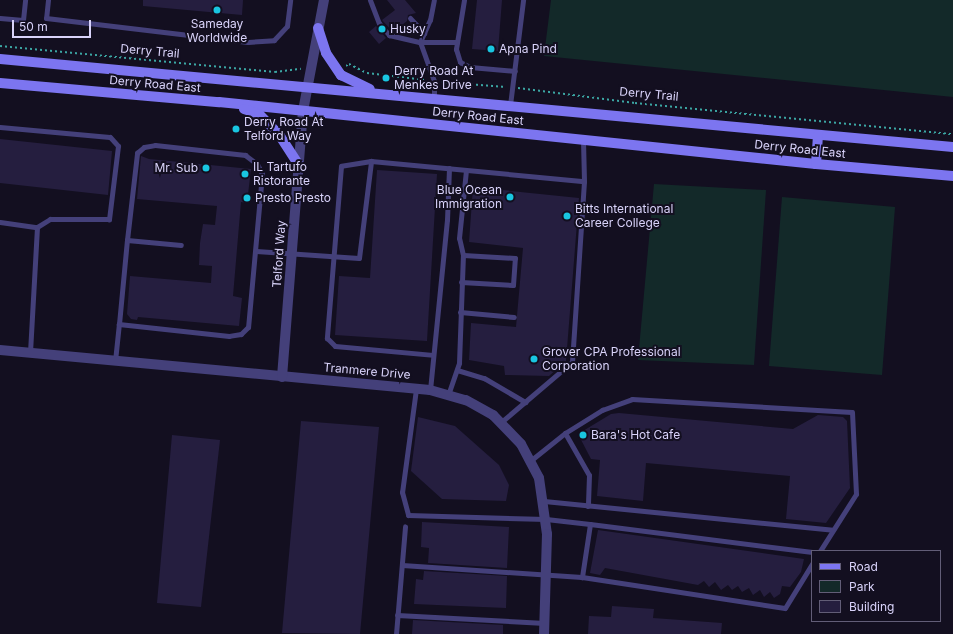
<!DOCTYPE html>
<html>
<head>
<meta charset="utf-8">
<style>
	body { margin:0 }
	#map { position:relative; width:953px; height:634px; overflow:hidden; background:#130f20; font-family:Inter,sans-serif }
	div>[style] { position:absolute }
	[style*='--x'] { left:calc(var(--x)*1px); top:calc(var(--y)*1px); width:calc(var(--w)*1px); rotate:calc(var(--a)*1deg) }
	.green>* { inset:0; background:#132929 }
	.building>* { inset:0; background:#251e3f }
	.path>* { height:2px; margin-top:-1px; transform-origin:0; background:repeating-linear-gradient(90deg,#3ba6a3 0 2px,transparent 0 5px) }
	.service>* { height:5px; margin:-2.5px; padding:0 2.5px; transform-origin:2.5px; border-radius:2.5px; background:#44407a }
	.minor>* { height:10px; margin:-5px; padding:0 5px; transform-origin:5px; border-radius:5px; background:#44407a }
	.secondary>* { height:10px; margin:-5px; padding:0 5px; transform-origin:5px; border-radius:5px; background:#7c75f0 }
	.dots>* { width:11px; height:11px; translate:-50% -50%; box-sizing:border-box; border:2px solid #130f20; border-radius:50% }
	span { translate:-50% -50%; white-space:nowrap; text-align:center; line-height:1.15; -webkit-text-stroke:4px #130f20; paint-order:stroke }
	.poi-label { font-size:12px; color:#d9d3fa }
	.left { translate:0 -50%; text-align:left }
	.right { translate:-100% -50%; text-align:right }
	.street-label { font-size:12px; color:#d9d3fa }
	.legend { position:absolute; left:811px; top:550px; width:130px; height:72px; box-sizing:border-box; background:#130f20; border:1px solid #625d77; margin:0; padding:5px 7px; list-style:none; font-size:12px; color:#d9d3fa }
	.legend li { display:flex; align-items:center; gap:8px; height:20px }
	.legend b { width:20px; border:1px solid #625d77 }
	.scale { position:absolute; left:12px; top:20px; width:79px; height:18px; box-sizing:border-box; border:2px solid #d9d3fa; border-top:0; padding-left:5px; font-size:12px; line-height:14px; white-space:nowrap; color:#d9d3fa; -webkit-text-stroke:3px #130f20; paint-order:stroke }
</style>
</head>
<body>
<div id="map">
	<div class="green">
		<div style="clip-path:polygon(551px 0,953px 0,953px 97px,544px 56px)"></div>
		<div style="clip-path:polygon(654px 184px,766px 190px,754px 365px,638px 360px)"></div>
		<div style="clip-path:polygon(782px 197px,895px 207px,882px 375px,769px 366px)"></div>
	</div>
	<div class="building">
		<div style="clip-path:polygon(143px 0,243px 0,242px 15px,143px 6px)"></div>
		<div style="clip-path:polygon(387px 0,405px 0,416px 13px,408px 15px,407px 21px,393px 32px,382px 20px,395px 10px)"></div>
		<div style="clip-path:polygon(477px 0,502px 0,498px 51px,472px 49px)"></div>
		<div style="clip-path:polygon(376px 26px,386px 38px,379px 44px,369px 32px)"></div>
		<div style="clip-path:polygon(0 139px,112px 151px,108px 195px,0 183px)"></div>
		<div style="clip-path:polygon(141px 156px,149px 159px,251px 169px,247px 203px,241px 202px,233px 296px,242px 298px,239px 326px,138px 317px,137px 320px,131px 319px,127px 314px,130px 276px,211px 283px,212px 266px,199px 265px,200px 243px,203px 224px,215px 225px,217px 206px,137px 199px)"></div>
		<div style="clip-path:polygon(377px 170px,437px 174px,427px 341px,335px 335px,339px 276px,370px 278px)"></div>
		<div style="clip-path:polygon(473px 187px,579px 198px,566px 361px,549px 376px,505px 375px,504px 366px,469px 360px,471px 323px,516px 327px,523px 248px,469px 242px)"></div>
		<div style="clip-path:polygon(619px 413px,793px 429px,818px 415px,843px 417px,847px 421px,850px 488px,826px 523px,786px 519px,790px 476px,646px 463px,643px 501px,597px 496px,600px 460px,591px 459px,578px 434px,611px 414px)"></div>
		<div style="clip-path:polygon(418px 417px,455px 426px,499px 465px,509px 485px,506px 501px,442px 499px,411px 471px)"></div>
		<div style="clip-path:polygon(301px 421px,379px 427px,360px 634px,282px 633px)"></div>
		<div style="clip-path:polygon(172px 435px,220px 440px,201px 607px,157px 603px)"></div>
		<div style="clip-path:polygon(422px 522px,509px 527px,507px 568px,428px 563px,429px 548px,421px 547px)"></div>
		<div style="clip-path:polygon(598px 530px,804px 559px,801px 572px,790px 587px,782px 586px,780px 594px,774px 598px,770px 592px,764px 597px,760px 590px,753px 595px,749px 588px,742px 592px,738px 586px,732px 590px,728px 585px,721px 590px,715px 582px,709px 587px,704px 581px,698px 585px,605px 568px,600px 575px,590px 573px)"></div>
		<div style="clip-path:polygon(424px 571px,507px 576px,506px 608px,414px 604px,416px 579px,423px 580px)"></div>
		<div style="clip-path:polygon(612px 606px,654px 609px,653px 618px,722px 623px,721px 634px,588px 634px,589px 616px,611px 617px)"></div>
		<div style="clip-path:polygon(413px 620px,503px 625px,503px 634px,412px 634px)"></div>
	</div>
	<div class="path">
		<div style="--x:0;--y:46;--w:276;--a:5.4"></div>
		<div style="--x:275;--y:72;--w:26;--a:-7"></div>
		<div style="--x:346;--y:66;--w:4;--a:-34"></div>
		<div style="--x:349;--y:64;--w:20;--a:27"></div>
		<div style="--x:367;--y:73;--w:59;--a:6.8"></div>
		<div style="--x:441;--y:82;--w:65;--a:4.4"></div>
		<div style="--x:518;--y:88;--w:118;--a:7.3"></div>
		<div style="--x:635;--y:103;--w:320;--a:5.6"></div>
		<div style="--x:287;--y:128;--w:5;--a:-90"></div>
	</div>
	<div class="service">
		<div style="--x:48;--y:0;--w:18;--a:96"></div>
		<div style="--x:46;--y:18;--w:203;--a:6.8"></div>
		<div style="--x:248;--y:42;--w:26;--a:-4"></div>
		<div style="--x:274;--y:40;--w:19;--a:-47"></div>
		<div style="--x:287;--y:26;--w:26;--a:-83"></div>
		<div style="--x:370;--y:0;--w:25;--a:69"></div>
		<div style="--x:379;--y:23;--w:16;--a:50"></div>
		<div style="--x:389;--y:35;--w:32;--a:13"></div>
		<div style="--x:420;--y:42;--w:24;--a:-66"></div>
		<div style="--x:430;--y:20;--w:20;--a:-79"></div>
		<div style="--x:464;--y:0;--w:50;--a:99.3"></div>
		<div style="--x:456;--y:49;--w:14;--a:73"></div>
		<div style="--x:460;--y:62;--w:11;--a:27"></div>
		<div style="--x:470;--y:67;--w:45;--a:5.1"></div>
		<div style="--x:0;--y:18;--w:23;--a:5"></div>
		<div style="--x:23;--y:20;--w:20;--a:-84"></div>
		<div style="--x:410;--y:18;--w:21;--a:47"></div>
		<div style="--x:434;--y:97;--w:16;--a:-90"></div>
		<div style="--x:434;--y:81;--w:41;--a:-109.7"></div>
		<div style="--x:420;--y:42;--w:37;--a:0"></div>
		<div style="--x:510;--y:105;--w:106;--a:-82.9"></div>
		<div style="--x:0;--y:127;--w:110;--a:5.2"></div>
		<div style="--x:110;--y:137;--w:12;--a:48"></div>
		<div style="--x:118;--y:146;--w:74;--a:97"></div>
		<div style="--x:109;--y:219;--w:59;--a:180"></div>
		<div style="--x:50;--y:219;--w:15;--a:148"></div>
		<div style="--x:371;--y:161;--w:30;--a:171"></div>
		<div style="--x:341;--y:166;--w:173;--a:94.7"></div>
		<div style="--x:327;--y:338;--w:11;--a:45"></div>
		<div style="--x:335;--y:346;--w:98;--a:5.2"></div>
		<div style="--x:0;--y:222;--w:37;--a:8"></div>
		<div style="--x:37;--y:227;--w:126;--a:93.2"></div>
		<div style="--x:127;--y:240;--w:54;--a:5.3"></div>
		<div style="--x:256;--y:251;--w:103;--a:3.9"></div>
		<div style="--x:359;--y:258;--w:98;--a:-82.9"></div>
		<div style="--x:371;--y:161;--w:214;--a:5.4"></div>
		<div style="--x:584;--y:181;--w:41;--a:-91.4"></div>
		<div style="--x:461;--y:282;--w:52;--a:3.3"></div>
		<div style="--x:513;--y:285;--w:27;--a:-86"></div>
		<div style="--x:515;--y:258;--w:52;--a:-176.7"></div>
		<div style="--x:460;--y:312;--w:54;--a:5.3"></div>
		<div style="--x:115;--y:361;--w:37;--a:-84"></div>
		<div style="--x:119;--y:324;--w:84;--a:-84.6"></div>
		<div style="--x:127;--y:240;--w:88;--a:-83.4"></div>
		<div style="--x:137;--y:153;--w:9;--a:-41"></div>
		<div style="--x:144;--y:147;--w:11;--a:-10"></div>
		<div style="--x:155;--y:145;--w:91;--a:6.3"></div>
		<div style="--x:245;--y:155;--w:15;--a:37"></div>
		<div style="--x:257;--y:164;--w:11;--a:63"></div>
		<div style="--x:262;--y:174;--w:154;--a:95.2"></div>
		<div style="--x:248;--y:327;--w:10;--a:135"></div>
		<div style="--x:241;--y:334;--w:12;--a:171"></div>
		<div style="--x:229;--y:336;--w:111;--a:-173.8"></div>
		<div style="--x:457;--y:370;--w:28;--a:17"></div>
		<div style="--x:484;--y:378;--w:48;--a:30.3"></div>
		<div style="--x:416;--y:389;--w:104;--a:97.7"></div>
		<div style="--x:402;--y:492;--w:24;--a:75"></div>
		<div style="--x:408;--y:515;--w:138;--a:1.7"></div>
		<div style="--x:546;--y:519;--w:44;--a:6.5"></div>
		<div style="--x:590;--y:524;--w:54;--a:98.6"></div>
		<div style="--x:430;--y:390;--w:171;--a:-84.3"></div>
		<div style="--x:447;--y:220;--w:52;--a:-87.8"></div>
		<div style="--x:448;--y:395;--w:34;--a:-71"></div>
		<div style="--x:459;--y:363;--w:108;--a:-87.9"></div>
		<div style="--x:463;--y:255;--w:17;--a:-103"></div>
		<div style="--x:459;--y:238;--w:68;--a:-84.1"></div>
		<div style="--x:500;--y:423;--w:94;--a:-40.3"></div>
		<div style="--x:572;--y:362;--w:181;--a:-86.2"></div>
		<div style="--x:565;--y:433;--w:48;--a:60.3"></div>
		<div style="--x:589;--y:475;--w:31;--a:92"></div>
		<div style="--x:530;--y:461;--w:45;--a:-38.7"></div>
		<div style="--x:565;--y:433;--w:44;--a:-31.9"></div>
		<div style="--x:602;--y:410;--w:32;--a:-20"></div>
		<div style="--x:632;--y:399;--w:220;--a:3.4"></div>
		<div style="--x:852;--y:412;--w:82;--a:87.2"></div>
		<div style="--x:856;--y:494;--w:67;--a:122.3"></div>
		<div style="--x:544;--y:501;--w:290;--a:5.7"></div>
		<div style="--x:590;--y:524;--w:224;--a:7.2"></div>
		<div style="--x:402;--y:565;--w:180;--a:3.8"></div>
		<div style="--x:582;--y:577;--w:205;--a:8.7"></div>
		<div style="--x:785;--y:608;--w:52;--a:-58.5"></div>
		<div style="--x:397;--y:615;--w:148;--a:3.1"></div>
		<div style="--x:396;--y:634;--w:108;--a:-85.2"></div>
	</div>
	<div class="minor">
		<div style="--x:0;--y:350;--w:432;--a:5.3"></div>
		<div style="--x:430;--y:390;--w:37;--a:16"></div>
		<div style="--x:466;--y:400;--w:31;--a:29"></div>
		<div style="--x:493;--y:415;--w:40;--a:46"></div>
		<div style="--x:521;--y:444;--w:38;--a:62"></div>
		<div style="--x:539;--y:478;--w:57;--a:81.9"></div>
		<div style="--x:547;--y:534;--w:100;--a:91.7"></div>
		<div style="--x:282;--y:377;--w:267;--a:-85.5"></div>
		<div style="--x:303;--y:111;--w:113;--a:-79.3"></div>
	</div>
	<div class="secondary">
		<div style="--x:318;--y:28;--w:26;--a:72"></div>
		<div style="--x:326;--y:53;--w:27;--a:56"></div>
		<div style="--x:341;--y:75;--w:32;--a:26"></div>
		<div style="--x:0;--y:59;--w:957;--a:5.28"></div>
		<div style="--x:0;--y:83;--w:220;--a:5"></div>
		<div style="--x:219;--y:102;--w:600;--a:5.93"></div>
		<div style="--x:816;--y:164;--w:138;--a:5"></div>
		<div style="--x:244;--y:109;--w:16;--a:18"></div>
		<div style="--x:259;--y:114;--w:30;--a:46"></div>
		<div style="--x:280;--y:136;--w:33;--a:57"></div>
		<div style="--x:816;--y:164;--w:29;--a:-86"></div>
	</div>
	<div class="dots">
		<div style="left:217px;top:10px;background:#19c6e1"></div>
		<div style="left:382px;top:29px;background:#19c6e1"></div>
		<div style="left:491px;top:49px;background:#19c6e1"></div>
		<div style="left:386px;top:78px;background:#19c6e1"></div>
		<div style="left:236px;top:129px;background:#19c6e1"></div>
		<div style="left:206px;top:168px;background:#19c6e1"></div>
		<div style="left:245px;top:174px;background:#19c6e1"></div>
		<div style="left:510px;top:197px;background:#19c6e1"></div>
		<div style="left:247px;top:198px;background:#19c6e1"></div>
		<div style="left:567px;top:216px;background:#19c6e1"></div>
		<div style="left:534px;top:359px;background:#19c6e1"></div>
		<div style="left:583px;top:435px;background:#19c6e1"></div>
	</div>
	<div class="poi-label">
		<span style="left:217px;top:31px">Sameday<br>Worldwide</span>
		<span class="left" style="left:390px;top:29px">Husky</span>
		<span class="left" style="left:499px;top:49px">Apna Pind</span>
		<span class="left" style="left:394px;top:78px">Derry Road At<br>Menkes Drive</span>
		<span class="left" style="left:244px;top:129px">Derry Road At<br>Telford Way</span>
		<span class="left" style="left:253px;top:174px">IL Tartufo<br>Ristorante</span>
		<span class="right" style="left:198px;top:168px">Mr. Sub</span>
		<span class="right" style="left:502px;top:197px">Blue Ocean<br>Immigration</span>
		<span class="left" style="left:255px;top:198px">Presto Presto</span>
		<span class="left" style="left:575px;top:216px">Bitts International<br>Career College</span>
		<span class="left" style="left:542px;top:359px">Grover CPA Professional<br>Corporation</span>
		<span class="left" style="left:591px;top:435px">Bara's Hot Cafe</span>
	</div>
	<div class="street-label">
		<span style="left:150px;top:51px;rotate:5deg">Derry Trail</span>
		<span style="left:155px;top:84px;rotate:5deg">Derry Road East</span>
		<span style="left:649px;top:94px;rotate:5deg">Derry Trail</span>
		<span style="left:478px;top:116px;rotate:6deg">Derry Road East</span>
		<span style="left:800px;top:149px;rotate:6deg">Derry Road East</span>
		<span style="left:279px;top:254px;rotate:-86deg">Telford Way</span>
		<span style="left:367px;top:371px;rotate:5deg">Tranmere Drive</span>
	</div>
	<ul class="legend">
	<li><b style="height:5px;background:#7c75f0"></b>Road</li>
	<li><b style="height:11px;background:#132929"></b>Park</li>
	<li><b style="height:11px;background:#251e3f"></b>Building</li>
	</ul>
	<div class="scale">50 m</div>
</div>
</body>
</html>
